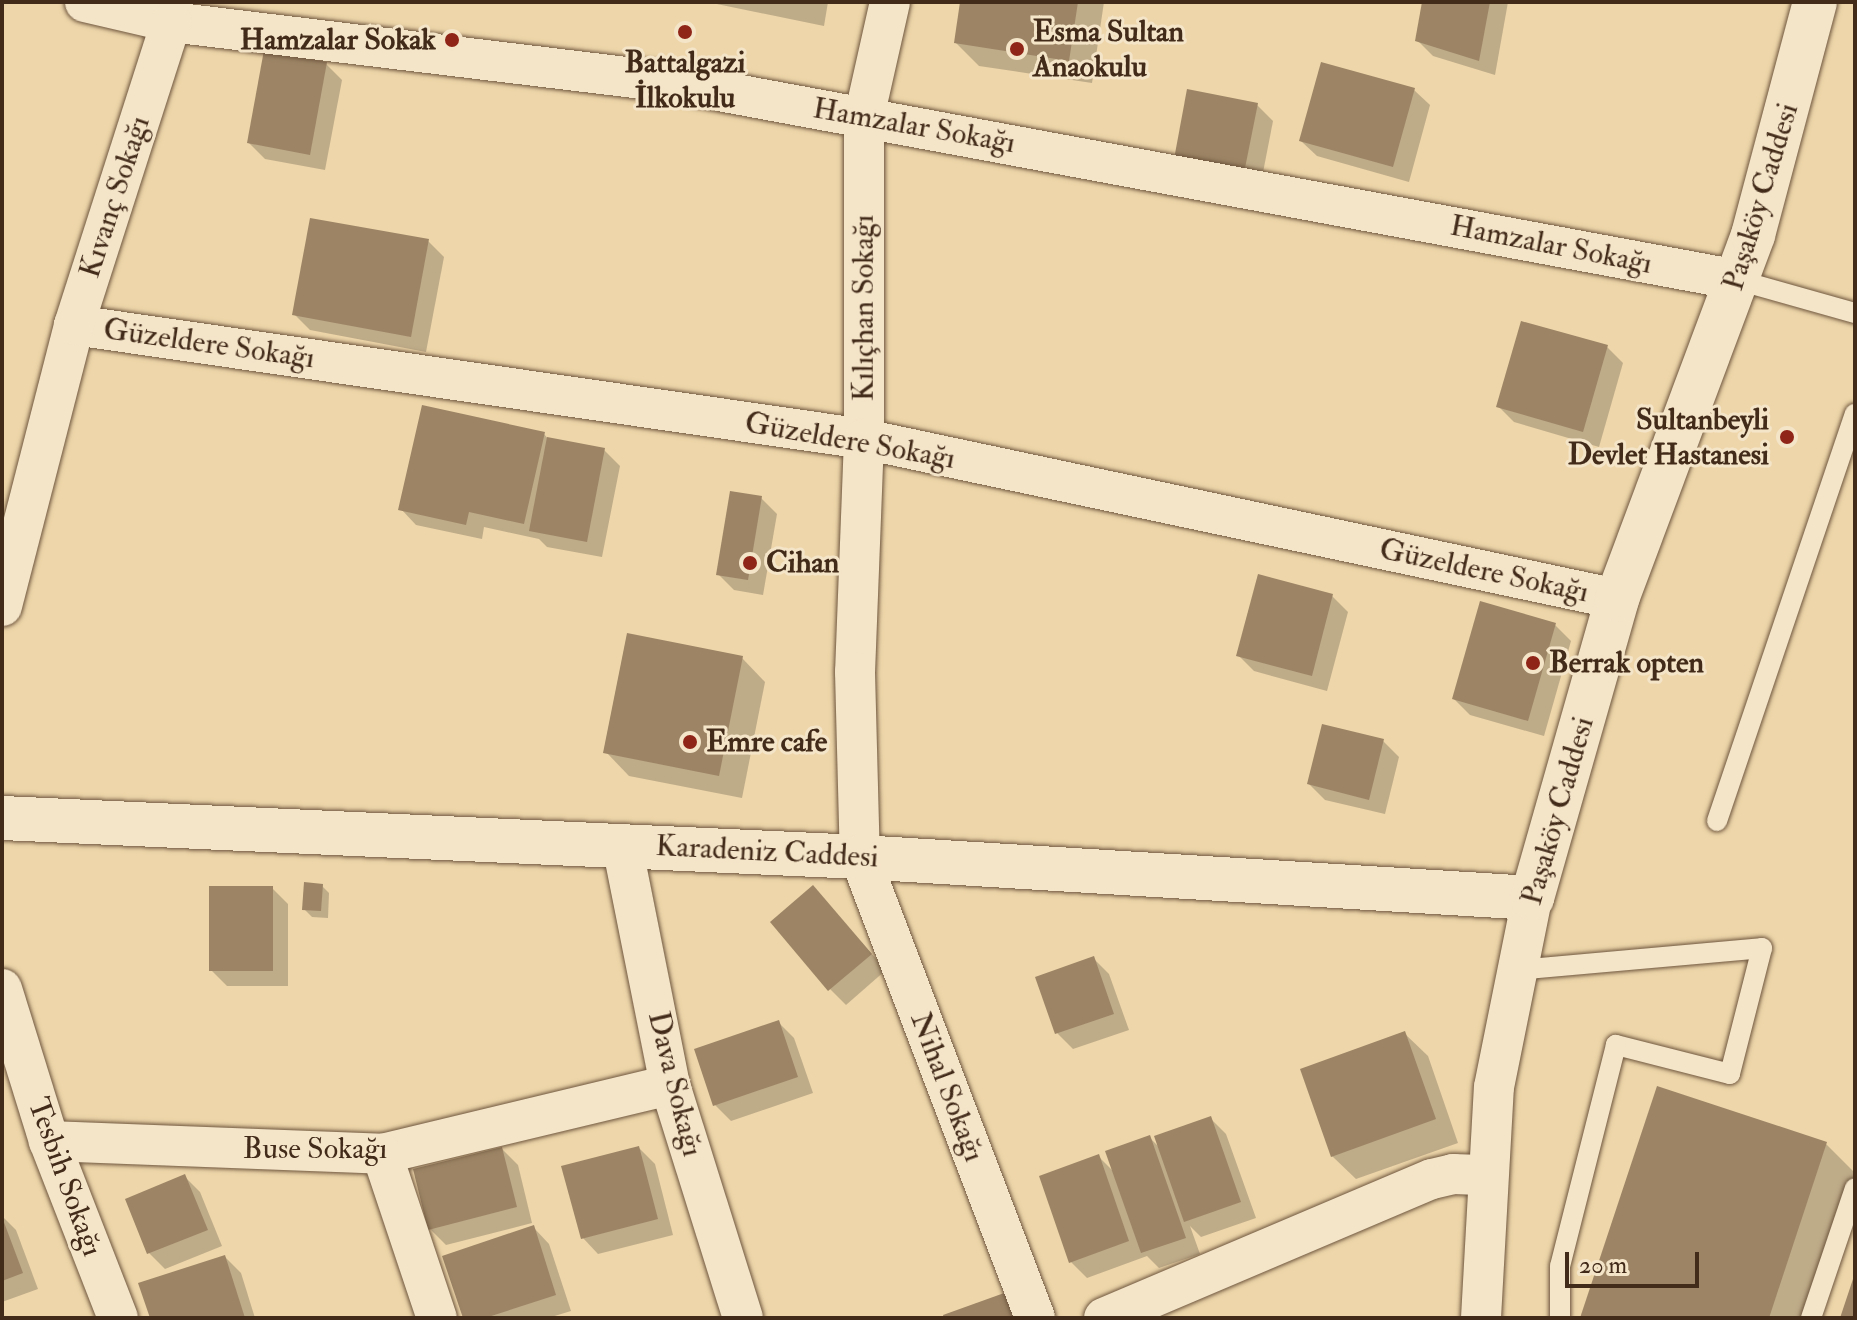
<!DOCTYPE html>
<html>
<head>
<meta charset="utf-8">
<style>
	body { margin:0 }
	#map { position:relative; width:1857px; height:1320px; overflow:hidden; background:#eed6aa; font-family:"IM FELL Double Pica",serif }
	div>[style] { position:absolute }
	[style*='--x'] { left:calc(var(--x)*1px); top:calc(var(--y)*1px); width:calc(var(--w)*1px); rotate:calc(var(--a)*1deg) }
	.shadow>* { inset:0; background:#0003 }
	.building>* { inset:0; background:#9c8465 }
	.roads { filter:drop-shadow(0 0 2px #6e563e) drop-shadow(0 0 2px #6e563e) }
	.lane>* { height:20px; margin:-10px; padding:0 10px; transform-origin:10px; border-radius:10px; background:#f4e4c8 }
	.street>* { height:40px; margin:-20px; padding:0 20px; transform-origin:20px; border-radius:20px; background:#f4e4c8 }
	.secondary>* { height:44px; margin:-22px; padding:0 22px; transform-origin:22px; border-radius:22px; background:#f4e4c8 }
	.dots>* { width:22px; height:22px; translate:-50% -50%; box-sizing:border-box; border:4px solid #f4e4c8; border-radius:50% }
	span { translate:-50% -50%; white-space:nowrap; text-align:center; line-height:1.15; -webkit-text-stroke:6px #f4e4c8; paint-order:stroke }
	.poi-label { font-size:30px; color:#432b1a; font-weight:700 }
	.left { translate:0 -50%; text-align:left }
	.right { translate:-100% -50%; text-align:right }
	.street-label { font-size:30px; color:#432b1a }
	.frame { position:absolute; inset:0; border:4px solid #432b1a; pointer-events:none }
	.scale { position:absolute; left:1565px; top:1252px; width:134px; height:36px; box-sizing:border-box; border:4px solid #432b1a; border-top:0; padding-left:10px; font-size:24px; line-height:28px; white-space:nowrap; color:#432b1a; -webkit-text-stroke:6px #f4e4c8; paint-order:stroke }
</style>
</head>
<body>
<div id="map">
	<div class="shadow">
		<div style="clip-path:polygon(707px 2px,828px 2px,824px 26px)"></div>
		<div style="clip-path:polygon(962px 2px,1104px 2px,1092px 83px,979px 66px,956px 43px)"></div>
		<div style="clip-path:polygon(1424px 2px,1508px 2px,1495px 75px,1433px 56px,1417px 40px)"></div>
		<div style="clip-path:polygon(326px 64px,342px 80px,325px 170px,265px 159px,249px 143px)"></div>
		<div style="clip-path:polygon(1414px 90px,1430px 105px,1409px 182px,1317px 156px,1301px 141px)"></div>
		<div style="clip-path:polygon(1257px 105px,1273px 121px,1258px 198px,1190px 185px)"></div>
		<div style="clip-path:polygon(428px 241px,444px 257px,426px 352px,310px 330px,294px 314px)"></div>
		<div style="clip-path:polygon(1607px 347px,1623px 363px,1599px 447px,1514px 422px,1498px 406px)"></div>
		<div style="clip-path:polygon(544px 434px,549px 440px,604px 450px,620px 466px,602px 557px,547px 547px,539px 539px,484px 527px,482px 539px,416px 525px,401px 509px)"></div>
		<div style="clip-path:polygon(761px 498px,777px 514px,763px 595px,734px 590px,718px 574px)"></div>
		<div style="clip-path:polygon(1332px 596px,1348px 612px,1327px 691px,1254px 671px,1238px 655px)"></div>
		<div style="clip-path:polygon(1555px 625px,1571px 641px,1544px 736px,1470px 715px,1454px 699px)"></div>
		<div style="clip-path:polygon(742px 658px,765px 682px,742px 798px,629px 776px,606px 752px)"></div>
		<div style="clip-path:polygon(1383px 741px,1399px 757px,1385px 814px,1325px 800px,1309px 784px)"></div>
		<div style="clip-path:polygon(322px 886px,329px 893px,328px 918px,312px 917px,304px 909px)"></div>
		<div style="clip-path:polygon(272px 888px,288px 904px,288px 986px,227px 986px,211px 970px)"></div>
		<div style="clip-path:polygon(813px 888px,886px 970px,846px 1005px,830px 989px)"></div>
		<div style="clip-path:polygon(1093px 958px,1109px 974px,1129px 1030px,1073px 1049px,1057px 1033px)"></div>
		<div style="clip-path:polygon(778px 1022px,794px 1038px,813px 1093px,731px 1121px,715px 1105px)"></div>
		<div style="clip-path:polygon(1404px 1033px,1428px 1056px,1458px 1143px,1356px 1179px,1332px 1156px)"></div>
		<div style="clip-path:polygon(1210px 1118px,1226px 1134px,1256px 1218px,1201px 1237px,1190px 1226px,1200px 1254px,1159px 1268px,1147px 1256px,1087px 1278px,1071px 1262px,1099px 1157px,1115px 1173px,1149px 1137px,1160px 1148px)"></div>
		<div style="clip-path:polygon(1826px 1144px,1855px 1173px,1855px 1217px,1821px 1318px,1582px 1318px)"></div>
		<div style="clip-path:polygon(639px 1148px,655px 1164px,673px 1235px,598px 1254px,583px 1238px)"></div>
		<div style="clip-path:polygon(502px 1149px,518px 1165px,532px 1223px,446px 1245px,430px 1229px)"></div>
		<div style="clip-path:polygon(184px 1176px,200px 1192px,222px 1246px,165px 1269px,149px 1253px)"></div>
		<div style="clip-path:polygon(2px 1216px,16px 1230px,38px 1289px,2px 1302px)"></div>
		<div style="clip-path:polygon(534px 1228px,549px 1244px,571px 1311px,548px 1318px,465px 1318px)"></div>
		<div style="clip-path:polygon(225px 1257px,241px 1273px,255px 1318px,152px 1318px)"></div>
	</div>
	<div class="building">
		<div style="clip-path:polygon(960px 2px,1078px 2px,1069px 61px,954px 43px)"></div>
		<div style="clip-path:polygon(1422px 2px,1490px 2px,1479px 61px,1415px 41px)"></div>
		<div style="clip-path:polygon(264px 50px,327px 62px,310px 155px,247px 143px)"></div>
		<div style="clip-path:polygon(1321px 62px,1415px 88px,1393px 167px,1299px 141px)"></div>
		<div style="clip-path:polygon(1187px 89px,1258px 103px,1242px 183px,1172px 170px)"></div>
		<div style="clip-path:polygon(310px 218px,429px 239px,411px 337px,292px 315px)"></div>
		<div style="clip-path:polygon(1521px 321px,1608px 345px,1583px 432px,1496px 407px)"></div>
		<div style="clip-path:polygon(422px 405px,545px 432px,524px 524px,469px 512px,466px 525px,398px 510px)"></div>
		<div style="clip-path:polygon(547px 437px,605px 448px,587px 542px,529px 531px)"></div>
		<div style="clip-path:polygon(730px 491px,762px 496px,748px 580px,716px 575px)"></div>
		<div style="clip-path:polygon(1258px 574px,1333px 594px,1312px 676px,1236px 656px)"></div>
		<div style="clip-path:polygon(1480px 601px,1556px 623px,1528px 721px,1452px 699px)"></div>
		<div style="clip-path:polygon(627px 633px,743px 656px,719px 776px,603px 753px)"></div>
		<div style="clip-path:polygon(1322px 724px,1384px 739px,1369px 800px,1307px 784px)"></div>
		<div style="clip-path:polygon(304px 882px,323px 884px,321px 911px,302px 910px)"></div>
		<div style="clip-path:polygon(813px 885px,872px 954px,828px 991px,770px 922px)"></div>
		<div style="clip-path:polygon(209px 886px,273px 886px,273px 971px,209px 971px)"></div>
		<div style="clip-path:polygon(1094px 956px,1114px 1014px,1055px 1034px,1035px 977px)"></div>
		<div style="clip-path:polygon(779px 1020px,798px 1077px,713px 1106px,694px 1049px)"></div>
		<div style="clip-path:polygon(1405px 1031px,1436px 1119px,1331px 1157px,1300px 1069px)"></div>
		<div style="clip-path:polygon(1657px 1086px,1827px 1142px,1769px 1318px,1580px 1318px)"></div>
		<div style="clip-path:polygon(1211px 1116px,1241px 1202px,1184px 1222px,1154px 1136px)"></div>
		<div style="clip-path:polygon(1150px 1135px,1186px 1238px,1141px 1253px,1105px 1151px)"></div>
		<div style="clip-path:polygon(639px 1146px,658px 1219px,581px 1239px,561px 1166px)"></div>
		<div style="clip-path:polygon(502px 1147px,517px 1207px,428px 1230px,413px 1169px)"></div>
		<div style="clip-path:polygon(1099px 1154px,1129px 1241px,1069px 1263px,1039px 1176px)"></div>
		<div style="clip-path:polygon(185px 1174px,208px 1230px,147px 1254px,125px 1199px)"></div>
		<div style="clip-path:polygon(2px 1217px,23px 1273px,2px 1281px)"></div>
		<div style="clip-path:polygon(534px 1225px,556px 1295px,485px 1318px,463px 1318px,442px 1256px)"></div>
		<div style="clip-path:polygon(225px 1255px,245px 1318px,150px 1318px,138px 1283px)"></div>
		<div style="clip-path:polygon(1854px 1276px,1855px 1318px,1840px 1318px)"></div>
		<div style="clip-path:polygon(1007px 1292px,1016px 1318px,944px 1318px,943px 1315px)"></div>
	</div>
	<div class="roads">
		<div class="lane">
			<div style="--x:1738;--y:280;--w:122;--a:15.8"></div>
			<div style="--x:1717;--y:821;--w:430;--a:-71.3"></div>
			<div style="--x:1517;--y:970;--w:246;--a:-5.1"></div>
			<div style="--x:1762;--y:948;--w:130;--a:104.3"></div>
			<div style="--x:1730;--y:1074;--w:118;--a:-165.7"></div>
			<div style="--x:1616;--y:1045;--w:228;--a:104.2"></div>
			<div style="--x:1560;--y:1266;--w:52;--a:90"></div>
			<div style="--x:1811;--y:1318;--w:137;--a:-71.3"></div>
		</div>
		<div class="street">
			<div style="--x:85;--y:2;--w:88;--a:13.1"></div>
			<div style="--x:171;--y:22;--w:509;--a:6.89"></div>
			<div style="--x:676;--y:83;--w:1080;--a:10.51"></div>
			<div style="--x:890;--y:2;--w:118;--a:102.7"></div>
			<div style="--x:864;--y:117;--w:322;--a:90"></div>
			<div style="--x:864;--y:439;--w:233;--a:92.2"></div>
			<div style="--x:855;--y:672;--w:185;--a:88.5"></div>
			<div style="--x:860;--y:857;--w:493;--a:69.2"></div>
			<div style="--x:74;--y:325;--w:798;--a:8.21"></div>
			<div style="--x:864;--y:439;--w:770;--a:12"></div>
			<div style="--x:2;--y:606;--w:290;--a:-75.6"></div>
			<div style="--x:74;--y:325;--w:318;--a:-72.2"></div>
			<div style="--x:622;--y:845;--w:245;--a:78.7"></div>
			<div style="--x:670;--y:1085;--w:244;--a:72.6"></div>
			<div style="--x:2;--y:989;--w:159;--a:72.8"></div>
			<div style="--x:49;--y:1141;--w:190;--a:68.7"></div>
			<div style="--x:49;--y:1141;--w:333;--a:2.2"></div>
			<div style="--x:382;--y:1154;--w:296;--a:-13.5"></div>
			<div style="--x:382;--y:1154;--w:173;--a:71.5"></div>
			<div style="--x:1104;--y:1318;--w:356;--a:-23"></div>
			<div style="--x:1432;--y:1179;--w:22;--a:-13"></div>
			<div style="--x:1453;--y:1174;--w:35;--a:2"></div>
			<div style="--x:1481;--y:1318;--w:231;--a:-86.8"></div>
			<div style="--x:1494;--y:1087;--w:193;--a:-78.6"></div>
		</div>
		<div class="secondary">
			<div style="--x:2;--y:818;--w:859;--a:2.6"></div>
			<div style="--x:860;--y:857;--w:673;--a:3.49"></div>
			<div style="--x:1532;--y:898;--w:311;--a:-74.1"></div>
			<div style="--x:1617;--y:599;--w:389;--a:-69.5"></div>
			<div style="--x:1753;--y:235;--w:241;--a:-75.1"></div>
		</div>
	</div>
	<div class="dots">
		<div style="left:685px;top:32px;background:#8f2418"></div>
		<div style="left:452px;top:40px;background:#8f2418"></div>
		<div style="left:1017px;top:49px;background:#8f2418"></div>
		<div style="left:1787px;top:437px;background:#8f2418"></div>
		<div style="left:750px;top:563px;background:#8f2418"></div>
		<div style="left:1533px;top:663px;background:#8f2418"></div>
		<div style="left:690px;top:742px;background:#8f2418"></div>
	</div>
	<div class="poi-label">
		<span class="left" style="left:1033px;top:49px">Esma Sultan<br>Anaokulu</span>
		<span class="right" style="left:436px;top:40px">Hamzalar Sokak</span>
		<span style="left:685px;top:80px">Battalgazi<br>İlkokulu</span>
		<span class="right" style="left:1769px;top:437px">Sultanbeyli<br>Devlet Hastanesi</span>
		<span class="left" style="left:766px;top:563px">Cihan</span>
		<span class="left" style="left:1549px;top:663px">Berrak opten</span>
		<span class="left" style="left:706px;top:742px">Emre cafe</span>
	</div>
	<div class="street-label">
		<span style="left:914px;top:126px;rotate:10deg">Hamzalar Sokağı</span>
		<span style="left:115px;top:197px;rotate:-72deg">Kıvanç Sokağı</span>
		<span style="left:1761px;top:197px;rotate:-73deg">Paşaköy Caddesi</span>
		<span style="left:1551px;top:245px;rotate:11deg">Hamzalar Sokağı</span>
		<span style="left:864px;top:308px;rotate:-90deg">Kılıçhan Sokağı</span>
		<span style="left:209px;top:344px;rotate:8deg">Güzeldere Sokağı</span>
		<span style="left:850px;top:441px;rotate:10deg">Güzeldere Sokağı</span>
		<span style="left:1484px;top:571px;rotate:12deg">Güzeldere Sokağı</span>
		<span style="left:1558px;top:811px;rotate:-74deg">Paşaköy Caddesi</span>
		<span style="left:767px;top:852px;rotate:3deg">Karadeniz Caddesi</span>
		<span style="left:675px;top:1084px;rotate:76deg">Dava Sokağı</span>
		<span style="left:947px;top:1087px;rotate:69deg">Nihal Sokağı</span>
		<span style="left:315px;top:1149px">Buse Sokağı</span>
		<span style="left:65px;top:1177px;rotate:70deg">Tesbih Sokağı</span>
	</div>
	<div class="frame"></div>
	<div class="scale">20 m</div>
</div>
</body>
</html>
